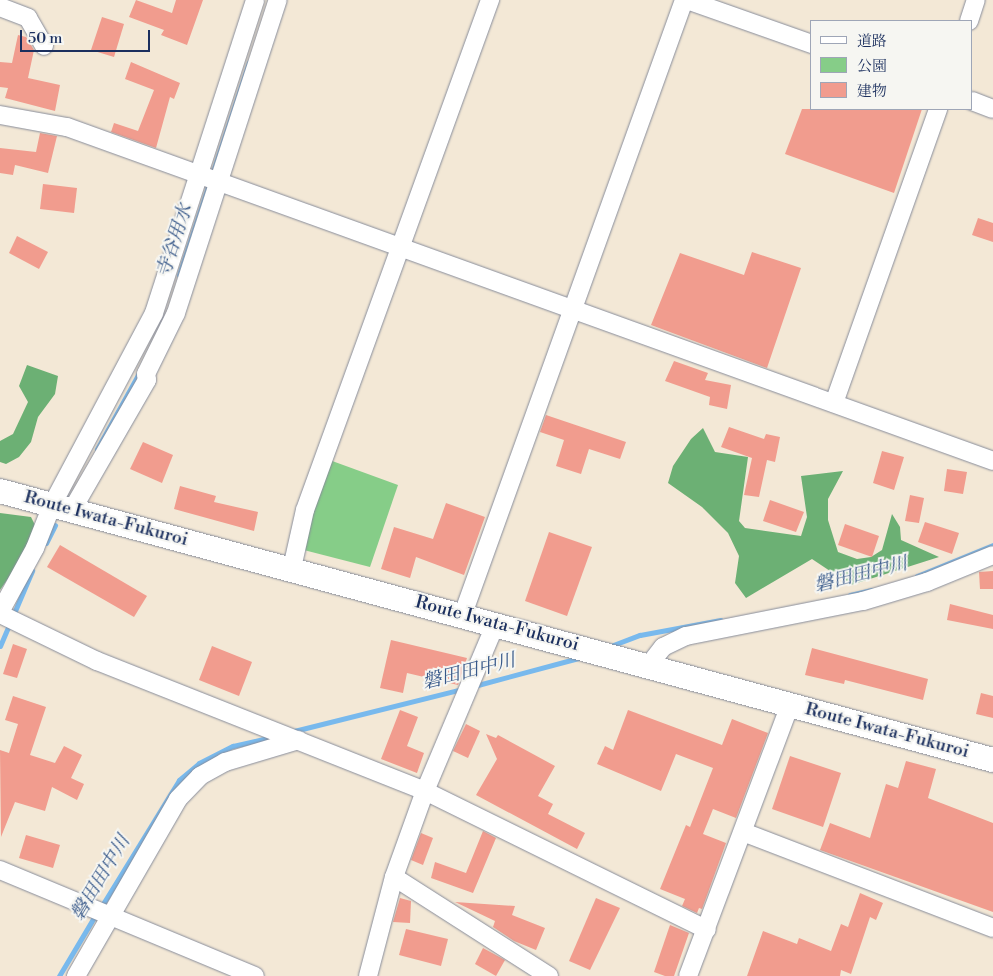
<!DOCTYPE html>
<html>
<head>
<meta charset="utf-8">
<style>
	body { margin:0 }
	#map { position:relative; width:993px; height:976px; overflow:hidden; background:#f3e8d6; font-family:"Libre Bodoni","Noto Serif JP",serif }
	div>[style] { position:absolute }
	[style*='--x'] { left:calc(var(--x)*1px); top:calc(var(--y)*1px); width:calc(var(--w)*1px); rotate:calc(var(--a)*1deg) }
	.green>* { inset:0; background:#86cd88 }
	.forest>* { inset:0; background:#6cb074 }
	.stream>* { height:5px; margin:-2.5px; padding:0 2.5px; transform-origin:2.5px; border-radius:2.5px; background:#78b9ed }
	.building>* { inset:0; background:#f19c8e }
	.roads { filter:drop-shadow(0 0 1px #878c9a) drop-shadow(0 0 1px #878c9a) }
	.minor>* { height:18px; margin:-9px; padding:0 9px; transform-origin:9px; border-radius:9px; background:#fff }
	.secondary>* { height:24px; margin:-12px; padding:0 12px; transform-origin:12px; border-radius:12px; background:#fff }
	span { translate:-50% -50%; white-space:nowrap; text-align:center; line-height:1.15; -webkit-text-stroke:4px #f6f6f2; paint-order:stroke }
	.street-label { font-size:18px; color:#1b2f5e }
	.water-label { font-size:19px; color:#375889; font-style:italic }
	.legend { position:absolute; left:810px; top:20px; width:162px; height:90px; box-sizing:border-box; background:#f6f6f2; border:1px solid #9ea6b7; margin:0; padding:6px 9px; list-style:none; font-size:15px; color:#1b2f5e }
	.legend li { display:flex; align-items:center; gap:10px; height:25px }
	.legend b { width:25px; border:1px solid #9ea6b7 }
	.scale { position:absolute; left:20px; top:30px; width:130px; height:22px; box-sizing:border-box; border:2px solid #1b2f5e; border-top:0; padding-left:6px; font-size:15px; line-height:18px; white-space:nowrap; color:#1b2f5e; -webkit-text-stroke:4px #f6f6f2; paint-order:stroke }
</style>
</head>
<body>
<div id="map">
	<div class="green">
		<div style="clip-path:polygon(324px 458px,398px 485px,370px 567px,296px 548px)"></div>
	</div>
	<div class="forest">
		<div style="clip-path:polygon(27px 365px,58px 376px,55px 394px,38px 417px,31px 442px,19px 457px,6px 464px,0 462px,0 441px,13px 434px,28px 402px,19px 386px)"></div>
		<div style="clip-path:polygon(703px 428px,715px 452px,748px 457px,739px 521px,745px 528px,801px 536px,807px 517px,801px 476px,843px 471px,828px 499px,828px 520px,838px 552px,857px 559px,871px 557px,882px 550px,892px 514px,900px 527px,901px 540px,939px 557px,851px 585px,812px 559px,746px 598px,735px 583px,739px 556px,728px 533px,702px 507px,668px 483px,673px 466px,691px 439px)"></div>
		<div style="clip-path:polygon(0 513px,31px 517px,35px 525px,31px 546px,0 590px)"></div>
	</div>
	<div class="stream">
		<div style="--x:179;--y:275;--w:224;--a:-71.8"></div>
		<div style="--x:97;--y:449;--w:89;--a:-61.1"></div>
		<div style="--x:46;--y:543;--w:20;--a:-63"></div>
		<div style="--x:917;--y:576;--w:82;--a:-22.2"></div>
		<div style="--x:850;--y:595;--w:22;--a:-13"></div>
		<div style="--x:0;--y:646;--w:82;--a:-66.9"></div>
		<div style="--x:608;--y:647;--w:34;--a:-21"></div>
		<div style="--x:640;--y:635;--w:82;--a:-10.5"></div>
		<div style="--x:474;--y:686;--w:112;--a:-15"></div>
		<div style="--x:290;--y:732;--w:178;--a:-14"></div>
		<div style="--x:101;--y:907;--w:149;--a:-58.4"></div>
		<div style="--x:179;--y:780;--w:26;--a:-40"></div>
		<div style="--x:199;--y:763;--w:38;--a:-27"></div>
		<div style="--x:233;--y:746;--w:40;--a:-13"></div>
		<div style="--x:59;--y:976;--w:72;--a:-59.2"></div>
	</div>
	<div class="building">
		<div style="clip-path:polygon(136px 0,172px 13px,176px 0,203px 0,187px 45px,161px 35px,164px 30px,129px 17px)"></div>
		<div style="clip-path:polygon(102px 17px,124px 24px,114px 57px,91px 50px)"></div>
		<div style="clip-path:polygon(18px 35px,26px 37px,34px 50px,28px 78px,60px 85px,55px 111px,5px 98px,8px 88px,0 87px,0 62px,12px 63px)"></div>
		<div style="clip-path:polygon(131px 62px,180px 83px,174px 99px,170px 97px,156px 148px,111px 132px,114px 123px,138px 131px,154px 90px,125px 79px)"></div>
		<div style="clip-path:polygon(802px 109px,922px 109px,894px 193px,785px 154px)"></div>
		<div style="clip-path:polygon(40px 133px,57px 136px,48px 173px,15px 165px,13px 175px,0 173px,0 148px,36px 152px)"></div>
		<div style="clip-path:polygon(43px 184px,77px 188px,74px 213px,40px 209px)"></div>
		<div style="clip-path:polygon(978px 218px,993px 223px,993px 242px,972px 235px)"></div>
		<div style="clip-path:polygon(17px 236px,48px 252px,39px 269px,9px 253px)"></div>
		<div style="clip-path:polygon(752px 252px,801px 268px,767px 368px,651px 325px,680px 253px,744px 275px)"></div>
		<div style="clip-path:polygon(674px 361px,708px 373px,705px 380px,731px 385px,727px 409px,709px 405px,710px 397px,665px 381px)"></div>
		<div style="clip-path:polygon(546px 415px,626px 442px,620px 459px,589px 449px,581px 474px,556px 466px,564px 440px,540px 432px)"></div>
		<div style="clip-path:polygon(729px 427px,764px 439px,766px 434px,780px 437px,775px 462px,767px 460px,759px 497px,744px 495px,752px 458px,721px 447px)"></div>
		<div style="clip-path:polygon(143px 442px,173px 455px,162px 483px,130px 469px)"></div>
		<div style="clip-path:polygon(882px 451px,904px 457px,894px 490px,873px 483px)"></div>
		<div style="clip-path:polygon(947px 469px,967px 472px,963px 494px,944px 491px)"></div>
		<div style="clip-path:polygon(180px 486px,216px 496px,214px 502px,258px 512px,254px 531px,174px 509px)"></div>
		<div style="clip-path:polygon(910px 495px,924px 498px,919px 523px,905px 521px)"></div>
		<div style="clip-path:polygon(770px 500px,804px 512px,796px 532px,763px 521px)"></div>
		<div style="clip-path:polygon(446px 503px,485px 517px,464px 575px,416px 557px,410px 578px,381px 569px,394px 527px,433px 539px)"></div>
		<div style="clip-path:polygon(925px 522px,959px 533px,952px 554px,918px 542px)"></div>
		<div style="clip-path:polygon(845px 524px,879px 536px,872px 557px,838px 545px)"></div>
		<div style="clip-path:polygon(549px 532px,592px 547px,567px 616px,525px 601px)"></div>
		<div style="clip-path:polygon(60px 545px,147px 596px,134px 617px,47px 567px)"></div>
		<div style="clip-path:polygon(993px 571px,993px 589px,980px 589px,979px 572px)"></div>
		<div style="clip-path:polygon(950px 604px,993px 615px,993px 629px,947px 620px)"></div>
		<div style="clip-path:polygon(391px 640px,467px 658px,458px 685px,407px 673px,403px 693px,380px 688px)"></div>
		<div style="clip-path:polygon(13px 644px,27px 649px,17px 678px,3px 674px)"></div>
		<div style="clip-path:polygon(212px 646px,252px 662px,239px 696px,199px 680px)"></div>
		<div style="clip-path:polygon(812px 648px,928px 679px,923px 700px,845px 680px,844px 684px,805px 675px)"></div>
		<div style="clip-path:polygon(981px 693px,993px 696px,993px 718px,976px 714px)"></div>
		<div style="clip-path:polygon(13px 696px,46px 707px,30px 755px,55px 763px,64px 746px,82px 755px,71px 778px,84px 784px,77px 800px,52px 787px,45px 811px,15px 802px,1px 837px,0 750px,9px 753px,18px 724px,5px 720px)"></div>
		<div style="clip-path:polygon(400px 710px,418px 717px,407px 746px,424px 753px,417px 773px,381px 759px)"></div>
		<div style="clip-path:polygon(628px 710px,722px 745px,732px 719px,768px 733px,736px 818px,713px 809px,703px 834px,726px 843px,702px 909px,699px 908px,697px 913px,682px 906px,685px 899px,660px 889px,686px 825px,690px 827px,713px 768px,676px 754px,661px 791px,597px 764px,605px 746px,613px 750px)"></div>
		<div style="clip-path:polygon(466px 724px,480px 731px,468px 758px,453px 751px)"></div>
		<div style="clip-path:polygon(486px 734px,496px 738px,498px 735px,555px 766px,538px 796px,553px 804px,548px 814px,585px 833px,577px 849px,476px 795px,497px 759px)"></div>
		<div style="clip-path:polygon(790px 756px,841px 773px,823px 827px,772px 809px)"></div>
		<div style="clip-path:polygon(906px 761px,936px 769px,928px 798px,993px 823px,993px 912px,820px 850px,830px 823px,870px 838px,886px 784px,898px 788px)"></div>
		<div style="clip-path:polygon(483px 831px,496px 838px,473px 893px,431px 878px,435px 862px,466px 873px)"></div>
		<div style="clip-path:polygon(421px 833px,433px 838px,423px 865px,411px 860px)"></div>
		<div style="clip-path:polygon(26px 835px,60px 845px,53px 868px,19px 858px)"></div>
		<div style="clip-path:polygon(860px 893px,883px 903px,876px 920px,870px 917px,851px 974px,841px 970px,840px 976px,747px 976px,763px 931px,797px 944px,799px 938px,831px 951px,841px 924px,848px 927px)"></div>
		<div style="clip-path:polygon(400px 898px,411px 901px,410px 923px,393px 922px)"></div>
		<div style="clip-path:polygon(596px 898px,620px 908px,590px 970px,569px 961px)"></div>
		<div style="clip-path:polygon(455px 902px,515px 906px,512px 915px,545px 928px,536px 950px,514px 941px,493px 927px,495px 921px)"></div>
		<div style="clip-path:polygon(670px 925px,689px 933px,674px 976px,665px 976px,654px 972px)"></div>
		<div style="clip-path:polygon(406px 929px,448px 939px,441px 966px,399px 955px)"></div>
		<div style="clip-path:polygon(483px 948px,505px 960px,496px 976px,475px 964px)"></div>
	</div>
	<div class="roads">
		<div class="minor">
			<div style="--x:687;--y:0;--w:133;--a:19.4"></div>
			<div style="--x:0;--y:7;--w:30;--a:21"></div>
			<div style="--x:28;--y:18;--w:32;--a:60"></div>
			<div style="--x:969;--y:21;--w:22;--a:-72"></div>
			<div style="--x:972;--y:101;--w:22;--a:21"></div>
			<div style="--x:0;--y:115;--w:68;--a:10.2"></div>
			<div style="--x:67;--y:127;--w:984;--a:19.83"></div>
			<div style="--x:834;--y:403;--w:312;--a:-70.5"></div>
			<div style="--x:72;--y:510;--w:150;--a:-60"></div>
			<div style="--x:147;--y:380;--w:6;--a:-99"></div>
			<div style="--x:146;--y:374;--w:68;--a:-63.8"></div>
			<div style="--x:176;--y:313;--w:329;--a:-72"></div>
			<div style="--x:292;--y:568;--w:59;--a:-77.4"></div>
			<div style="--x:305;--y:510;--w:543;--a:-70.06"></div>
			<div style="--x:0;--y:612;--w:73;--a:-61.3"></div>
			<div style="--x:35;--y:548;--w:46;--a:-68.4"></div>
			<div style="--x:52;--y:505;--w:217;--a:-62"></div>
			<div style="--x:154;--y:313;--w:329;--a:-72.1"></div>
			<div style="--x:0;--y:614;--w:108;--a:25.9"></div>
			<div style="--x:97;--y:661;--w:353;--a:21.6"></div>
			<div style="--x:425;--y:791;--w:314;--a:26.2"></div>
			<div style="--x:463;--y:614;--w:653;--a:-70.2"></div>
			<div style="--x:649;--y:665;--w:23;--a:-52"></div>
			<div style="--x:663;--y:647;--w:25;--a:-26"></div>
			<div style="--x:686;--y:636;--w:180;--a:-11.2"></div>
			<div style="--x:863;--y:601;--w:67;--a:-16.5"></div>
			<div style="--x:927;--y:582;--w:71;--a:-22.2"></div>
			<div style="--x:743;--y:832;--w:268;--a:21"></div>
			<div style="--x:0;--y:870;--w:276;--a:22.6"></div>
			<div style="--x:394;--y:877;--w:184;--a:32.6"></div>
			<div style="--x:76;--y:976;--w:204;--a:-60"></div>
			<div style="--x:178;--y:799;--w:32;--a:-46"></div>
			<div style="--x:200;--y:776;--w:29;--a:-29"></div>
			<div style="--x:225;--y:762;--w:77;--a:-16.6"></div>
			<div style="--x:368;--y:976;--w:102;--a:-75.3"></div>
			<div style="--x:394;--y:877;--w:91;--a:-70.2"></div>
			<div style="--x:425;--y:791;--w:182;--a:-67.1"></div>
			<div style="--x:688;--y:976;--w:290;--a:-69.4"></div>
		</div>
		<div class="secondary">
			<div style="--x:0;--y:491;--w:1029;--a:15.16"></div>
		</div>
	</div>
	<div class="street-label">
		<span style="left:106px;top:519px;rotate:15deg">Route Iwata-Fukuroi</span>
		<span style="left:497px;top:624px;rotate:15deg">Route Iwata-Fukuroi</span>
		<span style="left:887px;top:731px;rotate:15deg">Route Iwata-Fukuroi</span>
	</div>
	<div class="water-label">
		<span style="left:175px;top:241px;rotate:-72deg">寺谷用水</span>
		<span style="left:861px;top:575px;rotate:-14deg">磐田田中川</span>
		<span style="left:469px;top:672px;rotate:-14deg">磐田田中川</span>
		<span style="left:101px;top:878px;rotate:-59deg">磐田田中川</span>
	</div>
	<ul class="legend">
	<li><b style="height:6px;background:#fff"></b>道路</li>
	<li><b style="height:14px;background:#86cd88"></b>公園</li>
	<li><b style="height:14px;background:#f19c8e"></b>建物</li>
	</ul>
	<div class="scale">50 m</div>
</div>
</body>
</html>
